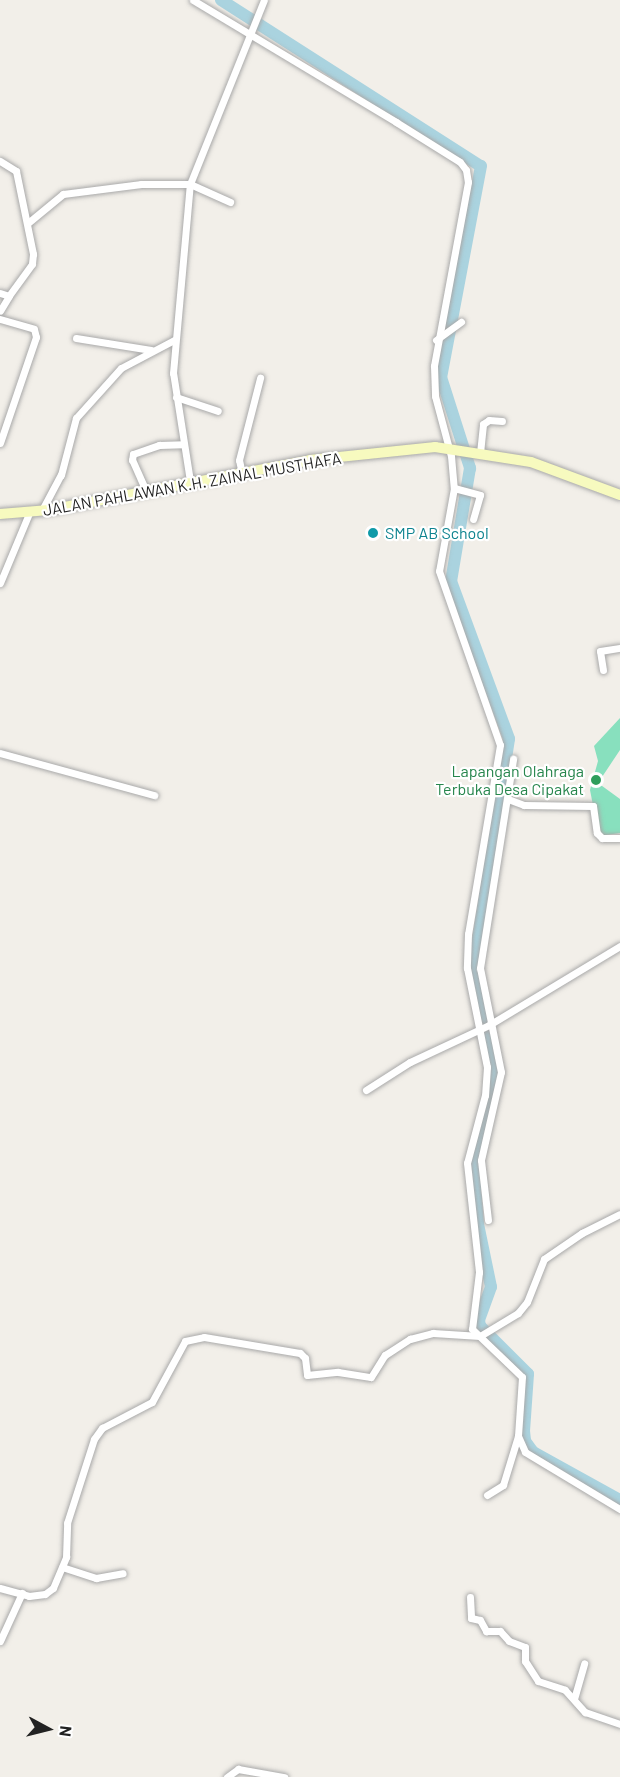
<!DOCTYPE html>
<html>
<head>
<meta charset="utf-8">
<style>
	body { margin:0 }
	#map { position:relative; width:620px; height:1777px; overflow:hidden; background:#f2efe9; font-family:Barlow,sans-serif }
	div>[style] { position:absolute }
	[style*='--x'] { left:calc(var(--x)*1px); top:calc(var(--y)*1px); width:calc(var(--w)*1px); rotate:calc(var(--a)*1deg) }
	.pitch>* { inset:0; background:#88e0be }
	.river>* { height:12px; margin:-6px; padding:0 6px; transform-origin:6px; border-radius:6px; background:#aad3df }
	.roads { filter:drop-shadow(0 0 2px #a9a9a9) drop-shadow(0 0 2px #a9a9a9) }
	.street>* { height:7px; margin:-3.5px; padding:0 3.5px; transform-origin:3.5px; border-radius:3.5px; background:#fff }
	.secondary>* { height:10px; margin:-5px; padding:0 5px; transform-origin:5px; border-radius:5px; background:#f7fabf }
	.dots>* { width:16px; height:16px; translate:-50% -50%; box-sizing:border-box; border:3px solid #fff; border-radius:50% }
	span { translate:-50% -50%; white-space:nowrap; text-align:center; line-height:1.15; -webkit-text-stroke:4.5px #fff; paint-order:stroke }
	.street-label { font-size:16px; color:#222 }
	.culture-label { font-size:16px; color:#0d838f }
	.left { translate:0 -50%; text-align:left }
	.leisure-label { font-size:16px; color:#27864d }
	.right { translate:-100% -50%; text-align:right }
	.north { position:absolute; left:18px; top:1699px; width:60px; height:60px; -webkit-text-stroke:4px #fff; paint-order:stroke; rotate:97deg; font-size:16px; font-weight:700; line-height:24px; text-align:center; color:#222 }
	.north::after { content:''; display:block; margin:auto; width:21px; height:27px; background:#222; clip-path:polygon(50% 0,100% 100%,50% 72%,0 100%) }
</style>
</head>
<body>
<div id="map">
	<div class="pitch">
		<div style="clip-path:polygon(620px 718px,620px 750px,598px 783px,620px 799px,620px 833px,599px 836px,590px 790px,598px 761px,594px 746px)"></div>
	</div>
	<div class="river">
		<div style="--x:221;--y:0;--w:308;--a:32.6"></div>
		<div style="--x:481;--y:166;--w:215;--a:100.7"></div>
		<div style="--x:441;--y:377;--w:96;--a:72.3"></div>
		<div style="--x:470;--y:468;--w:115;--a:99.5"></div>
		<div style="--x:451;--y:581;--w:168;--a:69.8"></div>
		<div style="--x:509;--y:739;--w:235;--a:98.8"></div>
		<div style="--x:473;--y:971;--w:105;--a:77.9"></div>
		<div style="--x:495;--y:1074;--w:89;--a:104.3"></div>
		<div style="--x:473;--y:1160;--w:64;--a:85.5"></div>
		<div style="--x:478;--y:1224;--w:64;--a:78.3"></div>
		<div style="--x:491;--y:1287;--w:35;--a:110"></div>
		<div style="--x:479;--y:1320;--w:6;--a:81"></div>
		<div style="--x:480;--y:1326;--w:68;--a:45"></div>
		<div style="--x:528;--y:1374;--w:57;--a:94"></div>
		<div style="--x:524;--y:1431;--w:10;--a:84"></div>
		<div style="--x:525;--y:1441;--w:14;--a:54"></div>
		<div style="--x:533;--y:1452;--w:99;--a:28.9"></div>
	</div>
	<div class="roads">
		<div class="street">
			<div style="--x:193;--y:0;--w:237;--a:31"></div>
			<div style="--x:396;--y:122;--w:75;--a:32"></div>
			<div style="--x:460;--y:162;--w:10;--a:53"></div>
			<div style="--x:466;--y:170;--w:12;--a:81"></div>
			<div style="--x:468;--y:182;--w:187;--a:100.5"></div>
			<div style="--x:434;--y:366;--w:30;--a:88"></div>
			<div style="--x:435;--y:396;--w:62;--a:75.1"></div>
			<div style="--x:451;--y:456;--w:32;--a:85"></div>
			<div style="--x:454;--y:488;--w:84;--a:100.2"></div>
			<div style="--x:439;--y:571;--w:184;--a:70.7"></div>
			<div style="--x:500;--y:745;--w:192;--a:99.6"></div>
			<div style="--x:468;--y:934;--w:34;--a:92"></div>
			<div style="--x:467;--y:968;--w:101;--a:78.6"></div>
			<div style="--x:487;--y:1067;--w:28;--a:94"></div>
			<div style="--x:485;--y:1095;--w:70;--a:104.8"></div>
			<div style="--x:467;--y:1163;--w:110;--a:83.7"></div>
			<div style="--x:479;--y:1272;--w:57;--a:97"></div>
			<div style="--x:472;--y:1329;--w:69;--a:43.8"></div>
			<div style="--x:522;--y:1377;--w:59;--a:93.9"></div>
			<div style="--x:518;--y:1436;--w:17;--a:66"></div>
			<div style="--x:525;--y:1452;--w:111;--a:31"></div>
			<div style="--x:0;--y:161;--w:19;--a:32"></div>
			<div style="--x:16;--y:171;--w:85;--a:78.4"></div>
			<div style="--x:33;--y:254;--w:10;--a:96"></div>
			<div style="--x:32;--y:264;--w:39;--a:126"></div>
			<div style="--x:29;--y:222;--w:44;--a:-39.5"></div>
			<div style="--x:63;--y:194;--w:79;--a:-7.3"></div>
			<div style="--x:141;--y:184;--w:49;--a:0"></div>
			<div style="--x:190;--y:184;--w:44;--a:24.2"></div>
			<div style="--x:0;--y:293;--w:9;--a:18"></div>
			<div style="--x:9;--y:296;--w:17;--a:121"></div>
			<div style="--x:0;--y:319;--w:35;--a:16"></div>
			<div style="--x:34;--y:329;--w:8;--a:76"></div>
			<div style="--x:36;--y:337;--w:112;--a:108.8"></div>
			<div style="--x:76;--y:338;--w:76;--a:9.1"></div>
			<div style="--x:436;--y:340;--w:31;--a:-36"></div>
			<div style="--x:176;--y:397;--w:44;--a:18.4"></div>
			<div style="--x:480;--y:453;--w:29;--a:-84"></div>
			<div style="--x:483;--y:424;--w:7;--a:-34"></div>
			<div style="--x:489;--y:420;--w:13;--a:4"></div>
			<div style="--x:242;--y:474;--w:14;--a:-102"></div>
			<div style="--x:239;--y:460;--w:85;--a:-75.6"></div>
			<div style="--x:190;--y:481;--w:109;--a:-98.9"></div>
			<div style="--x:173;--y:373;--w:190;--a:-84.9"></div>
			<div style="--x:190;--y:184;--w:198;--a:-68.1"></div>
			<div style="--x:454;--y:488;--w:27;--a:15"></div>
			<div style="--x:480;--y:495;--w:25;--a:106"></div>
			<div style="--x:146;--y:491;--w:34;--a:-114"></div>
			<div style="--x:132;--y:460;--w:6;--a:-81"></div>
			<div style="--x:133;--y:454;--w:28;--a:-19"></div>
			<div style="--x:159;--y:445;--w:24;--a:-2"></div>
			<div style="--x:42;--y:510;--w:40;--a:-62"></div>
			<div style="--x:61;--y:475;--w:59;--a:-75.3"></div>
			<div style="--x:76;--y:418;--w:67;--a:-48"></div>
			<div style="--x:121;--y:368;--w:60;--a:-27.8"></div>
			<div style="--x:0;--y:583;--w:78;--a:-67.4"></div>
			<div style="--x:603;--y:670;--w:19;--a:-99"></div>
			<div style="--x:600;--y:651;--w:20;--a:-9"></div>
			<div style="--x:0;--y:753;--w:160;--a:15.3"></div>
			<div style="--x:508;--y:799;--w:17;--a:21"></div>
			<div style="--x:524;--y:805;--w:69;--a:0.8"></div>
			<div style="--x:593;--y:806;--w:27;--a:82"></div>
			<div style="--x:597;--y:833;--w:7;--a:45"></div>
			<div style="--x:602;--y:838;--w:18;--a:0"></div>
			<div style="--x:366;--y:1090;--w:52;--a:-32.5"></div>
			<div style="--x:410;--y:1062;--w:87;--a:-25.1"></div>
			<div style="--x:489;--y:1025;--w:153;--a:-31.1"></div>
			<div style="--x:488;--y:1220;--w:60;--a:-96.7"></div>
			<div style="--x:481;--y:1160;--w:90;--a:-77.2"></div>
			<div style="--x:501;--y:1072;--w:106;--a:-101.4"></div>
			<div style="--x:480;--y:968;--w:212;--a:-81"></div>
			<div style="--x:487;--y:1495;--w:19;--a:-32"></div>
			<div style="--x:503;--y:1485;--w:51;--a:-73"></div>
			<div style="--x:62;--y:1567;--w:36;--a:18"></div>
			<div style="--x:96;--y:1578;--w:27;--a:-10"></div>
			<div style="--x:0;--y:1588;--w:30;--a:15"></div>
			<div style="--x:29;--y:1596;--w:16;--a:-7"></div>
			<div style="--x:45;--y:1594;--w:10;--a:-37"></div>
			<div style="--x:53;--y:1588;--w:34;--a:-67"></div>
			<div style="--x:66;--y:1557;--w:34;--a:-88"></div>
			<div style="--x:67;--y:1523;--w:88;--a:-72.2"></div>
			<div style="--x:94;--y:1439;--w:14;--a:-54"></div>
			<div style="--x:102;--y:1428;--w:56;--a:-27.5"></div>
			<div style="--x:152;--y:1402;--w:69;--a:-61.6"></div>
			<div style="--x:185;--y:1341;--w:19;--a:-12"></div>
			<div style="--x:204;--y:1337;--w:97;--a:9.5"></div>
			<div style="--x:300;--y:1353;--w:7;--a:45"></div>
			<div style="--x:305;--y:1358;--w:17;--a:83"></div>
			<div style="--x:307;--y:1375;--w:31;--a:-6"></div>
			<div style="--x:338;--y:1372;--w:33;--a:9"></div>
			<div style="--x:371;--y:1377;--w:26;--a:-58"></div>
			<div style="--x:385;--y:1355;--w:30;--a:-33"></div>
			<div style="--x:410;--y:1339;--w:24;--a:-15"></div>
			<div style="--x:433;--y:1333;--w:47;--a:3.7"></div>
			<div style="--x:480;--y:1336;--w:44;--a:-31.2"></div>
			<div style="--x:518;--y:1313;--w:14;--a:-51"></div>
			<div style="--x:527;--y:1302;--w:46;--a:-68.4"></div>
			<div style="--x:544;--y:1259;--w:46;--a:-34.4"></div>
			<div style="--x:582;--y:1233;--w:42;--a:-26.6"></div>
			<div style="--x:470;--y:1597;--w:21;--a:87"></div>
			<div style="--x:471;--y:1618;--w:9;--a:13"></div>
			<div style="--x:480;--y:1620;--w:13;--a:61"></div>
			<div style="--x:486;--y:1631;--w:14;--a:0"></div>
			<div style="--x:500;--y:1631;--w:13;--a:48"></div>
			<div style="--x:509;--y:1641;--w:17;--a:21"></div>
			<div style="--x:525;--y:1647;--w:14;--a:90"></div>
			<div style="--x:525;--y:1661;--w:24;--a:57"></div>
			<div style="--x:538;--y:1681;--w:28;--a:18"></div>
			<div style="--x:565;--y:1690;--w:30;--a:48"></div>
			<div style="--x:585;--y:1712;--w:37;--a:19"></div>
			<div style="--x:0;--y:1641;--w:53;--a:-65.4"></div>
			<div style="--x:574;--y:1699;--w:37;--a:-74"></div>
			<div style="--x:227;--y:1777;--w:14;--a:-36"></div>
			<div style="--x:238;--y:1769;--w:47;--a:9.9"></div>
		</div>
		<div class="secondary">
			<div style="--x:0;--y:514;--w:49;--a:-4.7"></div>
			<div style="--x:49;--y:510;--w:266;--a:-10.8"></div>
			<div style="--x:310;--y:460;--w:126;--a:-5.9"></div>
			<div style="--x:435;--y:447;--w:97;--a:8.9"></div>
			<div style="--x:531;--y:462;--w:95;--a:20.3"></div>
		</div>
	</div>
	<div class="dots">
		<div style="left:373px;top:533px;background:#0f9aa8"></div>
		<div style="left:596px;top:780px;background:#2e9e5b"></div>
	</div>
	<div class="street-label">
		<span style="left:192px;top:484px;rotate:-10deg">JALAN PAHLAWAN K.H. ZAINAL MUSTHAFA</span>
	</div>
	<div class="culture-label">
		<span class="left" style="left:385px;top:533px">SMP AB School</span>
	</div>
	<div class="leisure-label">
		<span class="right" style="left:584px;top:780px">Lapangan Olahraga<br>Terbuka Desa Cipakat</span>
	</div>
	<div class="north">N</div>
</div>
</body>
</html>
